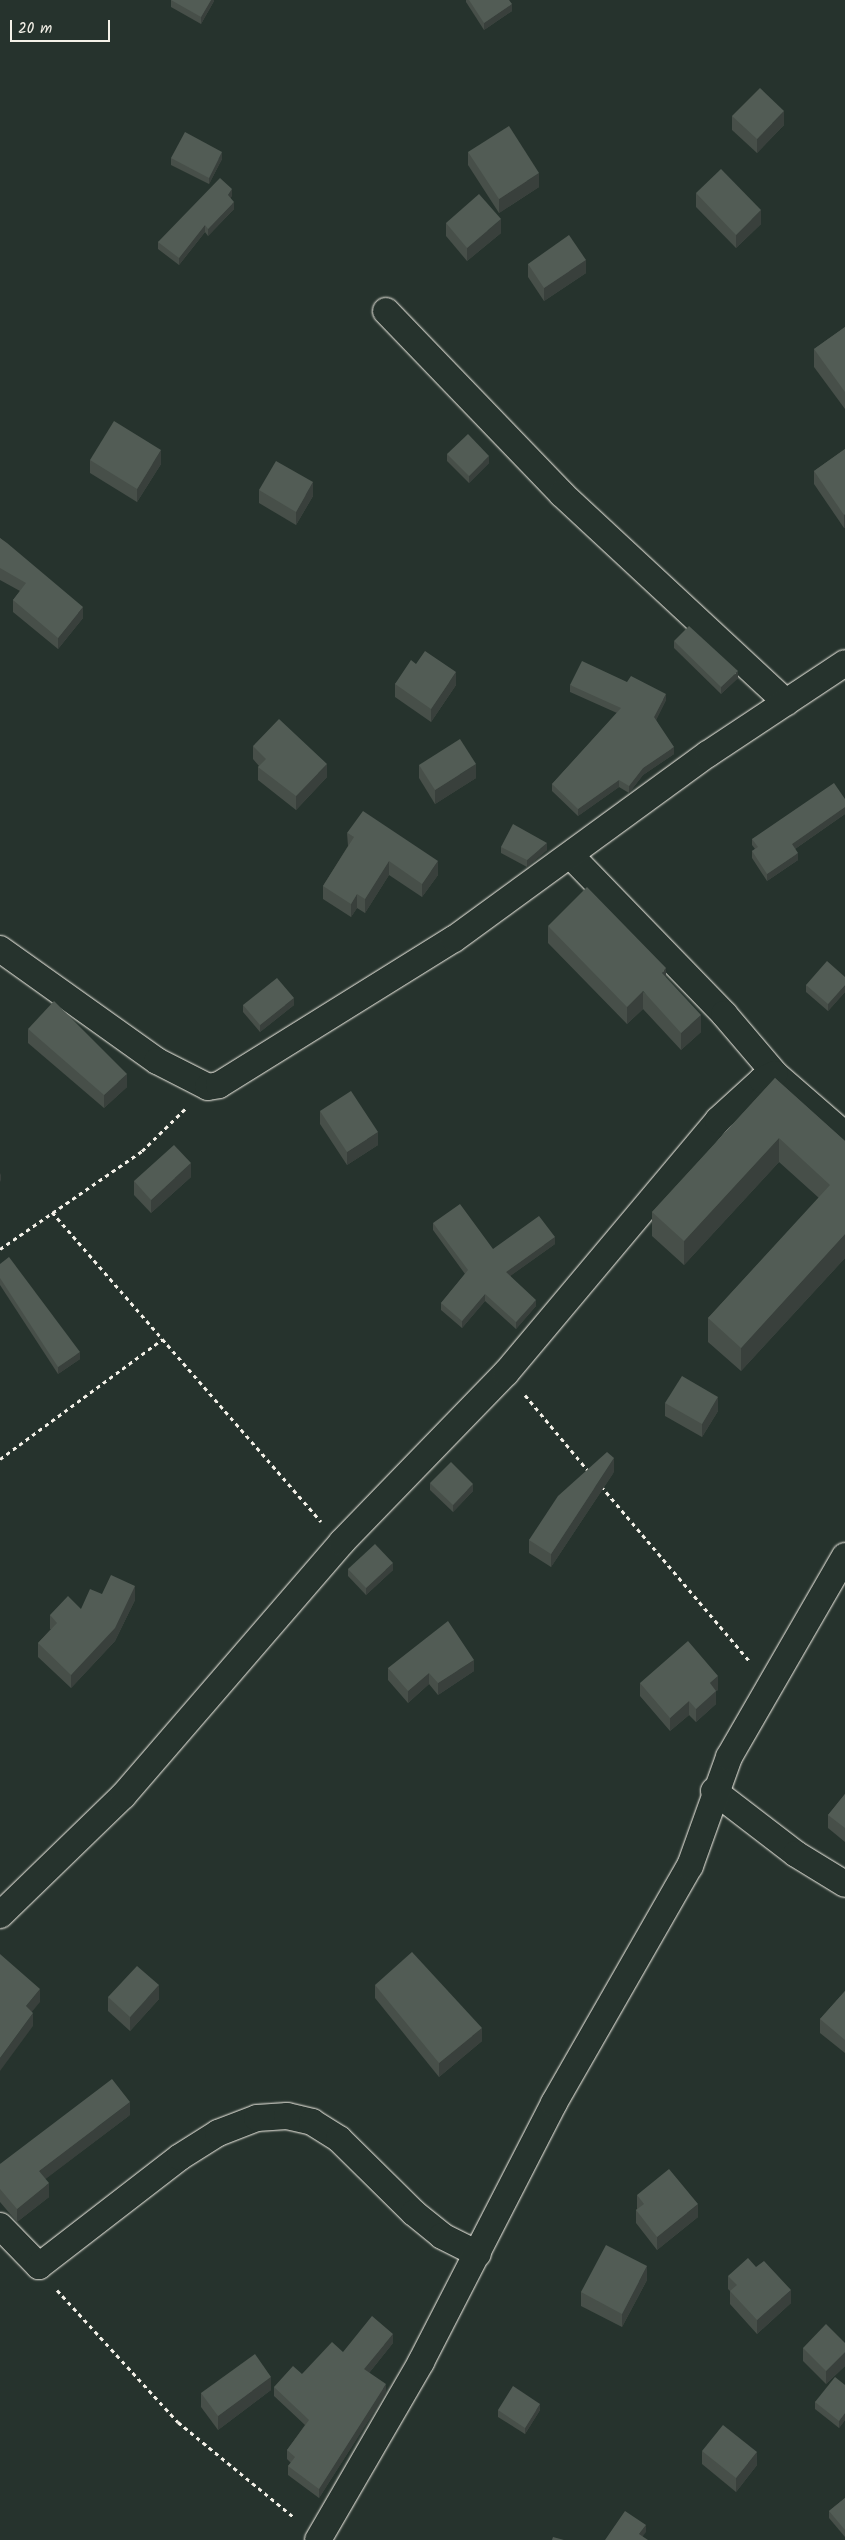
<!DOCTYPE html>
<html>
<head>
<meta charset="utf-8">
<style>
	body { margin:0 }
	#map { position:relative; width:845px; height:2540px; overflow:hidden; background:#26332d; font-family:Kalam,sans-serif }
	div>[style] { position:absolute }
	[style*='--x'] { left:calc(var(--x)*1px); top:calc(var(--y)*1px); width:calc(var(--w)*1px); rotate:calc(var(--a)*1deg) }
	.path>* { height:3px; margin-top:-1.5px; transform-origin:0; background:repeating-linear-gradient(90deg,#f4f1e8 0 4px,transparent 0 8px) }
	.roads { filter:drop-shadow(0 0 1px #f4f1e8) drop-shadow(0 0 1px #f4f1e8) }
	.minor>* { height:26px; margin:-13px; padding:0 13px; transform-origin:13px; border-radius:13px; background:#26332d }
	.wall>* { inset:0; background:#474f49 }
	.shaded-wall>* { inset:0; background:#39403c }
	.building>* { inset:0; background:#525c55 }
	span { translate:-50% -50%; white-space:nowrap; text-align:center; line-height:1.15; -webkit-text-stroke:4px #26332d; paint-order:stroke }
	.scale { position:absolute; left:10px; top:20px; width:100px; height:22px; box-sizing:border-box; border:2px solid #f4f1e8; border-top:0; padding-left:6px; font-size:15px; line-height:18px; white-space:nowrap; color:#f4f1e8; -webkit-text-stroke:4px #26332d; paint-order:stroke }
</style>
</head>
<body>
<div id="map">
	<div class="path">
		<div style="--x:52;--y:1212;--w:410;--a:49"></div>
		<div style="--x:0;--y:1249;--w:173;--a:-34.6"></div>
		<div style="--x:142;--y:1151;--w:62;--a:-44.3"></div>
		<div style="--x:525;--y:1395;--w:102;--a:50.2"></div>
		<div style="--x:0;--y:1459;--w:202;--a:-36.4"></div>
		<div style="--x:601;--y:1486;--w:231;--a:49.7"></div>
		<div style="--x:57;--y:2290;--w:179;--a:47.5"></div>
		<div style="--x:178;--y:2422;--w:151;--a:39.4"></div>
	</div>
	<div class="roads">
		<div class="minor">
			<div style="--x:386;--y:311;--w:254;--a:46.1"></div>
			<div style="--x:562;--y:494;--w:306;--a:42.9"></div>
			<div style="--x:572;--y:857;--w:219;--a:45.9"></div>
			<div style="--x:724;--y:1014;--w:79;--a:49.6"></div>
			<div style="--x:775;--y:1074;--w:93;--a:41.1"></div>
			<div style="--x:0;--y:949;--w:193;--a:35.5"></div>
			<div style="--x:157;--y:1061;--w:57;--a:27"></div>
			<div style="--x:208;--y:1087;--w:11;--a:-10"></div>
			<div style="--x:219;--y:1085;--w:277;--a:-31.9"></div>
			<div style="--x:454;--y:939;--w:314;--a:-36.1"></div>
			<div style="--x:708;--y:754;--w:164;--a:-33.6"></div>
			<div style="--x:714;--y:1791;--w:103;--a:37.5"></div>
			<div style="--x:796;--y:1854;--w:57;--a:31.5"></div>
			<div style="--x:0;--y:1915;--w:171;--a:-44.1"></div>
			<div style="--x:123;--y:1796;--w:335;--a:-49.2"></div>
			<div style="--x:342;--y:1542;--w:235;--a:-45.9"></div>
			<div style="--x:506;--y:1373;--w:330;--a:-50"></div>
			<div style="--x:718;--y:1120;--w:59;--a:-42.3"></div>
			<div style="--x:762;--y:1080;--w:14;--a:-25"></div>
			<div style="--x:0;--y:2226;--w:56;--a:45.7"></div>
			<div style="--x:39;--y:2266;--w:178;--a:-37.7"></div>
			<div style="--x:180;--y:2157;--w:45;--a:-32.3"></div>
			<div style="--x:218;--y:2133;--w:42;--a:-21"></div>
			<div style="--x:257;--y:2118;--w:30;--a:-4"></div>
			<div style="--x:287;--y:2116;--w:26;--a:13"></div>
			<div style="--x:312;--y:2122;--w:32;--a:32"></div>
			<div style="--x:339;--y:2139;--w:105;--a:44.6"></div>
			<div style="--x:414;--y:2213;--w:36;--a:39"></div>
			<div style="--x:442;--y:2236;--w:40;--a:26.6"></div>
			<div style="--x:318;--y:2540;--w:206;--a:-59.9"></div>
			<div style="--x:421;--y:2362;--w:291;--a:-62.8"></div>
			<div style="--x:554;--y:2103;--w:273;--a:-60.2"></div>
			<div style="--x:690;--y:1866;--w:116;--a:-70.3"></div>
			<div style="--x:729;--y:1757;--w:232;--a:-60"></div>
		</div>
	</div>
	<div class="wall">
		<div style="clip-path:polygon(171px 0,214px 0,214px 1px,201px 24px,171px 7px)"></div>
		<div style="clip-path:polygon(466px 0,509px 0,512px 11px,484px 30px,466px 2px)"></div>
		<div style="clip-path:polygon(732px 116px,784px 125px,757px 153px,732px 130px)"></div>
		<div style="clip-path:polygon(468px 152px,539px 187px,499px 213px,468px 165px)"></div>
		<div style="clip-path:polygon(171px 158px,222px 159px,209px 184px,171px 165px)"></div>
		<div style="clip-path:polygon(696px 193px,761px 224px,736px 248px,696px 207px)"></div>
		<div style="clip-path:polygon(232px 196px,230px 198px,234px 209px,208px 236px,205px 232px,179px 265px,158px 249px,158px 242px)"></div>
		<div style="clip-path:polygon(446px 223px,501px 233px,467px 261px,446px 236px)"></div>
		<div style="clip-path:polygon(528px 264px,586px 273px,544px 301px,528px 277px)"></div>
		<div style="clip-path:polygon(845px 327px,845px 409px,814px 367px,814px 349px)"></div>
		<div style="clip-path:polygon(845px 449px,845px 528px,844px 528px,814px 484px,814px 471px)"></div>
		<div style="clip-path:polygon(447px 454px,489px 463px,469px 483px,447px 461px)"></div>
		<div style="clip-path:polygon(90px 460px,161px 464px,137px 502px,90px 473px)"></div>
		<div style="clip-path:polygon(259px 490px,313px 496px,296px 525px,259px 503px)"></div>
		<div style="clip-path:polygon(0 538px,83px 618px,58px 649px,13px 612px,13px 600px,20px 591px,0 580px)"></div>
		<div style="clip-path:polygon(674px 641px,738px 678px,721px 694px,674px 648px)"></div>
		<div style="clip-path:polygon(416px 664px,456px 685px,431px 722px,395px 697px,395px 684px)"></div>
		<div style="clip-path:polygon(570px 685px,666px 700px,656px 720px,674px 754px,643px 775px,629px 793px,619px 787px,578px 816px,552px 791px,552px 784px,617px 713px,570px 692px)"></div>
		<div style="clip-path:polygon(253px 746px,327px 777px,296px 810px,258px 780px,258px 767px,259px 766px,253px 759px)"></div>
		<div style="clip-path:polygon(419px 765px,476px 778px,435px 804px,419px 778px)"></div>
		<div style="clip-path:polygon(845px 799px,845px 814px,795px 849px,798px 860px,767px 881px,752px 858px,752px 851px,755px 849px,752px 845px,752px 839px)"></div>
		<div style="clip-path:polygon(347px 833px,438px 875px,422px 897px,389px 875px,365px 913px,357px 908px,351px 917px,323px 899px,323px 886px,348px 846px)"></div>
		<div style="clip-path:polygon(501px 847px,547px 850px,527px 867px,501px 853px)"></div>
		<div style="clip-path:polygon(548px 926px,701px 1032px,681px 1050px,643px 1009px,627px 1024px,548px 943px)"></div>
		<div style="clip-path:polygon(845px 977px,845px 992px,828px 1011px,806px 992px,806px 985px)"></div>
		<div style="clip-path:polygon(243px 1005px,294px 1005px,260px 1032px,243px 1012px)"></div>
		<div style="clip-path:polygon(28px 1029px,127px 1087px,104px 1108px,28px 1043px)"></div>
		<div style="clip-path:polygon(775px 1078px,845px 1141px,845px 1258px,741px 1371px,708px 1342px,708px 1318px,819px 1198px,779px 1162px,684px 1265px,652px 1236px,652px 1212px)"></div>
		<div style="clip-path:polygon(320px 1111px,378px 1145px,347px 1165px,320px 1124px)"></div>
		<div style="clip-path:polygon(191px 1177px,151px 1213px,134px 1195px,134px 1181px)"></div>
		<div style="clip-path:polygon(433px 1223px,493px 1249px,555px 1244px,510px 1276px,536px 1306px,516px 1329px,485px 1301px,462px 1328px,441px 1310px,441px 1303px,465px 1274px,433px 1230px)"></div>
		<div style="clip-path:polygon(0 1264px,80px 1359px,58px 1374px,0 1285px)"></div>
		<div style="clip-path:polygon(665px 1403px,718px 1411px,702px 1437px,665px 1416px)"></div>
		<div style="clip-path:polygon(614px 1472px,551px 1567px,529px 1553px,529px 1540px)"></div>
		<div style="clip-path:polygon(430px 1483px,473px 1491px,453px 1512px,430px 1490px)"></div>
		<div style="clip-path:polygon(348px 1569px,393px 1570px,366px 1595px,348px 1576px)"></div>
		<div style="clip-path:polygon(102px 1594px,135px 1600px,115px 1641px,71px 1688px,38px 1657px,38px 1643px,51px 1629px,50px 1629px,50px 1615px,81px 1609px)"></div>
		<div style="clip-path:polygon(388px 1668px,474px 1671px,438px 1695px,429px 1684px,408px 1703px,388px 1680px)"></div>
		<div style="clip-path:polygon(640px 1683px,718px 1690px,716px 1691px,716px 1704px,696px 1722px,689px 1715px,670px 1731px,640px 1696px)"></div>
		<div style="clip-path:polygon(845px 1794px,845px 1842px,828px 1828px,828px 1815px)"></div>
		<div style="clip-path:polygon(375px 1985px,482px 2041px,439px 2077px,375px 1998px)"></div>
		<div style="clip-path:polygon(845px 1991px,845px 2053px,820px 2033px,820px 2019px)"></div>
		<div style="clip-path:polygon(108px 1997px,159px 1999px,130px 2031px,108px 2011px)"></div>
		<div style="clip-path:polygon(130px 2115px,45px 2179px,49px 2197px,17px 2222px,0 2202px,0 2164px)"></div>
		<div style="clip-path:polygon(637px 2195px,698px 2217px,657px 2250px,636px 2223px,636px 2210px,637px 2209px)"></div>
		<div style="clip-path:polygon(728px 2276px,791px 2303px,757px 2334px,730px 2304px,730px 2291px,728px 2289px)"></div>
		<div style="clip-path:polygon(647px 2280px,622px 2327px,581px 2306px,581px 2292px)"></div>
		<div style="clip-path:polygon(393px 2343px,369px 2373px,386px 2393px,319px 2498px,288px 2475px,288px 2466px,291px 2463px,287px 2459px,287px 2450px,305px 2425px,274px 2396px,274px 2387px,302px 2374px,343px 2352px)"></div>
		<div style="clip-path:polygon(845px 2343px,845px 2366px,826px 2384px,803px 2361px,803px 2348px)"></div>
		<div style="clip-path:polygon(845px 2385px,845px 2420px,839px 2428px,815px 2409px,815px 2402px)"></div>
		<div style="clip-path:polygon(271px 2390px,218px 2430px,201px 2407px,201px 2393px)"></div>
		<div style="clip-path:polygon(498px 2410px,540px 2410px,525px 2434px,498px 2417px)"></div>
		<div style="clip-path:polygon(702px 2451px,757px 2465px,736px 2492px,702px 2464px)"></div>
		<div style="clip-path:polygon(845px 2498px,845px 2537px,829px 2518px,829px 2511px)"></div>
	</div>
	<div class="shaded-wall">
		<div style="clip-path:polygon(211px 0,214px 0,214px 1px,201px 24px,201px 17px)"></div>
		<div style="clip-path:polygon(512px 4px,512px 11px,484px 30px,484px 23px)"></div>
		<div style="clip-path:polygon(784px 111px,784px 125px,757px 153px,757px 139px)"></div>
		<div style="clip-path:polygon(222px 152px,222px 159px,209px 184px,209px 178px)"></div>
		<div style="clip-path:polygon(539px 173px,539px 187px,499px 213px,499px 199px)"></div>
		<div style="clip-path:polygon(232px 189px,232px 196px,228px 202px,228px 195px)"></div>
		<div style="clip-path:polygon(234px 202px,234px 209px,208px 236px,208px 229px)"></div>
		<div style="clip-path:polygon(761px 210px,761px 224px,736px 248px,736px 235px)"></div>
		<div style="clip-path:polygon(501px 219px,501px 233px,467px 261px,467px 248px)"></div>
		<div style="clip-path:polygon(205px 225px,205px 232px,179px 265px,179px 258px)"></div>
		<div style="clip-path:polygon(586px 260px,586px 273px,544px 301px,544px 288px)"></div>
		<div style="clip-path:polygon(161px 450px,161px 464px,137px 502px,137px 489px)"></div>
		<div style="clip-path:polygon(489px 456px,489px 463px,469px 483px,469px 476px)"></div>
		<div style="clip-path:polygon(313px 482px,313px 496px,296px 525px,296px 512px)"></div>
		<div style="clip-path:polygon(845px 514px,845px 528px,844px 528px,844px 515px)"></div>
		<div style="clip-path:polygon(83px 607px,83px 618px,58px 649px,58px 638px)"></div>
		<div style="clip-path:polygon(738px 671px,738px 678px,721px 694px,721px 687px)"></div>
		<div style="clip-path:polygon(456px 672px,456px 685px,431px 722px,431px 709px)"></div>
		<div style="clip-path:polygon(666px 694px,666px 700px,654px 724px,654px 717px)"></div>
		<div style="clip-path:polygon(674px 747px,674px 754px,643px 775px,629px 793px,629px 786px,643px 768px)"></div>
		<div style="clip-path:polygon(327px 764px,327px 777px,296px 810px,296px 796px)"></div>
		<div style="clip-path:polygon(476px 764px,476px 778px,435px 804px,435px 790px)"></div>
		<div style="clip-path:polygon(619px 780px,619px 787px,578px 816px,578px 809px)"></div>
		<div style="clip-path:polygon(845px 807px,845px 814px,792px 851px,792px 844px)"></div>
		<div style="clip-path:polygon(547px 843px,547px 850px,527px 867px,527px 860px)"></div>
		<div style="clip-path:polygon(798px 853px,798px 860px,767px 881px,767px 874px)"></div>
		<div style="clip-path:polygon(389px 861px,389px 875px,365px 913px,365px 899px)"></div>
		<div style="clip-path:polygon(438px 861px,438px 875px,422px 897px,422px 884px)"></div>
		<div style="clip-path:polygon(357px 894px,357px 908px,351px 917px,351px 904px)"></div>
		<div style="clip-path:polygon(666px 968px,666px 986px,662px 973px)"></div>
		<div style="clip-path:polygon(845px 985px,845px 992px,828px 1011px,828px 1004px)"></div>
		<div style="clip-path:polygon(643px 991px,643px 1009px,627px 1024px,627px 1007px)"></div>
		<div style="clip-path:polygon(294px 998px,294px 1005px,260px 1032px,260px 1025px)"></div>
		<div style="clip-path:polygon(701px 1015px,701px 1032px,681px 1050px,681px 1033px)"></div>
		<div style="clip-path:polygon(127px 1074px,127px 1087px,104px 1108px,104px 1095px)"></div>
		<div style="clip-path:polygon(378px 1132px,378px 1145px,347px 1165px,347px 1152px)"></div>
		<div style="clip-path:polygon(779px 1138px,779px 1162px,684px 1265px,684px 1241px)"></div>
		<div style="clip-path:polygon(191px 1163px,191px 1177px,151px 1213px,151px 1200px)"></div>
		<div style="clip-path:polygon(1px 1173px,1px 1180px,0 1182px,0 1175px)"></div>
		<div style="clip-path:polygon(845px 1234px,845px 1258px,741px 1371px,741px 1348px)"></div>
		<div style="clip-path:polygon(555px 1237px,555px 1244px,506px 1279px,506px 1272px)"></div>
		<div style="clip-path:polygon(485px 1294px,485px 1301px,462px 1328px,462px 1321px)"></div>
		<div style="clip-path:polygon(536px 1300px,536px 1306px,516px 1329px,516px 1322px)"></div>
		<div style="clip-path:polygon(80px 1352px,80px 1359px,58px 1374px,58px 1367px)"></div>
		<div style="clip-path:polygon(718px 1397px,718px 1411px,702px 1437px,702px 1424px)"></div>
		<div style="clip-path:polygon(614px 1458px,614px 1472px,551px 1567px,551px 1554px)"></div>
		<div style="clip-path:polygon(473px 1484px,473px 1491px,453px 1512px,453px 1505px)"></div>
		<div style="clip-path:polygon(393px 1563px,393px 1570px,366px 1595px,366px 1588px)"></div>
		<div style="clip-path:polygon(135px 1586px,135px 1600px,115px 1641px,71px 1688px,71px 1675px)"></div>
		<div style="clip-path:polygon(474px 1660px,474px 1671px,438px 1695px,438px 1683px)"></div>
		<div style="clip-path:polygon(429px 1673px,429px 1684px,408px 1703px,408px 1691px)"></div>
		<div style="clip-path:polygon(718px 1676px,718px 1690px,716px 1691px,716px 1704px,696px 1722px,696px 1709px,710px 1683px)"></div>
		<div style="clip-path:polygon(689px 1701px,689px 1715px,670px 1731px,670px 1718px)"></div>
		<div style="clip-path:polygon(159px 1985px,159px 1999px,130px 2031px,130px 2017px)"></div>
		<div style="clip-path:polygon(40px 1989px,40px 2002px,26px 2019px,26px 2006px)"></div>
		<div style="clip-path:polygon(33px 2013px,33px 2026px,0 2071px,0 2058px)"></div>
		<div style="clip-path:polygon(482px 2028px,482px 2041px,439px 2077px,439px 2063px)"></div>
		<div style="clip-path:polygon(130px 2102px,130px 2115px,39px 2184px,39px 2171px)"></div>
		<div style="clip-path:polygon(49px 2183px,49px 2197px,17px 2222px,17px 2209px)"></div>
		<div style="clip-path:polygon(698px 2204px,698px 2217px,657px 2250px,657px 2237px)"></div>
		<div style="clip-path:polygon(647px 2266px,647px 2280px,622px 2327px,622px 2314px)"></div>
		<div style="clip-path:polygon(791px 2290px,791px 2303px,757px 2334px,757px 2320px)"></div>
		<div style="clip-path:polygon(393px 2334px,393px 2343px,364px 2379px,364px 2369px)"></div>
		<div style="clip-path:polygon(845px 2352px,845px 2366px,826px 2384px,826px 2371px)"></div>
		<div style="clip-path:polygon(271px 2377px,271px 2390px,218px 2430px,218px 2416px)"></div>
		<div style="clip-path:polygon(386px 2384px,386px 2393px,319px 2498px,319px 2489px)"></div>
		<div style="clip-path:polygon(540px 2404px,540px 2410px,525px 2434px,525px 2428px)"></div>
		<div style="clip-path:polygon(845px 2413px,845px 2420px,839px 2428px,839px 2421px)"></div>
		<div style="clip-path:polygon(757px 2452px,757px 2465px,736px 2492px,736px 2478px)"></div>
		<div style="clip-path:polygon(646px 2525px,646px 2532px,640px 2540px,639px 2534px)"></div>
	</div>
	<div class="building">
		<div style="clip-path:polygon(171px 0,211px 0,201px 17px)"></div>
		<div style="clip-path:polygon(469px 0,509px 0,512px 4px,484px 23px)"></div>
		<div style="clip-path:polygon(760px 88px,784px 111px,757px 139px,732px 116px)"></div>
		<div style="clip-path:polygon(509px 126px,539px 173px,499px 199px,468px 152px)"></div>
		<div style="clip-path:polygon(185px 132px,222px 152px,209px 178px,171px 158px)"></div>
		<div style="clip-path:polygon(721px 169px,761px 210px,736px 235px,696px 193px)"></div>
		<div style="clip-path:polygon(220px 178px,232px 189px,228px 195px,234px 202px,208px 229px,205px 225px,179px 258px,158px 242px)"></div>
		<div style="clip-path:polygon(479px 194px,501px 219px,467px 248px,446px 223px)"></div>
		<div style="clip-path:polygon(569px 235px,586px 260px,544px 288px,528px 264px)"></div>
		<div style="clip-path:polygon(845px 327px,845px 392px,814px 349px)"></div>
		<div style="clip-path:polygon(114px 421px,161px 450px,137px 489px,90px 460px)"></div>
		<div style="clip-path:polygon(468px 434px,489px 456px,469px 476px,447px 454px)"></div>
		<div style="clip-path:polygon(845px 449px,845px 514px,844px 515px,814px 471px)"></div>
		<div style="clip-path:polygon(276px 461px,313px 482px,296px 512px,259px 490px)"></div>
		<div style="clip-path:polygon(0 538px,7px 543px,83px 607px,58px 638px,13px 600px,26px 583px,0 568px)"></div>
		<div style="clip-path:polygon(689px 626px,738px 671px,721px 687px,674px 641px)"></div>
		<div style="clip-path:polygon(425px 651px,456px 672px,431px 709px,395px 684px,411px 660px,416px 664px)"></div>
		<div style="clip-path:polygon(582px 661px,627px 682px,631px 676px,666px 694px,654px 717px,674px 747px,643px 768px,629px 786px,619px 780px,578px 809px,552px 784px,621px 708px,570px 685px)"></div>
		<div style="clip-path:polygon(279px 719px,327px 764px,296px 796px,258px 767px,266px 759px,253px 746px)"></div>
		<div style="clip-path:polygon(460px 739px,476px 764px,435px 790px,419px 765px)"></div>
		<div style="clip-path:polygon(834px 783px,845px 799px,845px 807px,792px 844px,798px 853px,767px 874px,752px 851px,758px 847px,752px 839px)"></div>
		<div style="clip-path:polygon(363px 811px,438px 861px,422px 884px,389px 861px,365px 899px,357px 894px,351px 904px,323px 886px,354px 837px,347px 833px)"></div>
		<div style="clip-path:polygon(513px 824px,547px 843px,527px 860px,501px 847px)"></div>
		<div style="clip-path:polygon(587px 887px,666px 968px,662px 973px,701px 1015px,681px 1033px,643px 991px,627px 1007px,548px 926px)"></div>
		<div style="clip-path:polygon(827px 961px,845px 977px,845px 985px,828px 1004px,806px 985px)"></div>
		<div style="clip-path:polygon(277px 978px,294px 998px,260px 1025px,243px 1005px)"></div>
		<div style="clip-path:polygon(54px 1001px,127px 1074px,104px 1095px,28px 1029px)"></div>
		<div style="clip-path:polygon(775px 1078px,845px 1141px,845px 1234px,741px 1348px,708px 1318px,830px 1185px,779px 1138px,684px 1241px,652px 1212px)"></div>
		<div style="clip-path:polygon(351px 1091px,378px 1132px,347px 1152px,320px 1111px)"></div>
		<div style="clip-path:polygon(174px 1145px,191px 1163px,151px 1200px,134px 1181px)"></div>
		<div style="clip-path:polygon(460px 1204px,493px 1249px,539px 1216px,555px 1237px,506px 1272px,536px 1300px,516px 1322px,485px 1294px,462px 1321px,441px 1303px,468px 1270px,433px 1223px)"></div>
		<div style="clip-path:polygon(9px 1257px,80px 1352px,58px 1367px,0 1278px,0 1264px)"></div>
		<div style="clip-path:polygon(682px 1376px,718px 1397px,702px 1424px,665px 1403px)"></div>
		<div style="clip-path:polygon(607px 1452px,614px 1458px,551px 1554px,529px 1540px,558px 1496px)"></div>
		<div style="clip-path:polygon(451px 1462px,473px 1484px,453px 1505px,430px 1483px)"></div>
		<div style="clip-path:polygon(375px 1544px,393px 1563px,366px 1588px,348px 1569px)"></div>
		<div style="clip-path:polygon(111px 1575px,135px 1586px,115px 1628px,71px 1675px,38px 1643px,57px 1623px,50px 1615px,68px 1596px,81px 1609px,90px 1589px,102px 1594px)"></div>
		<div style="clip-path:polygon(448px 1621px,474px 1660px,438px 1683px,429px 1673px,408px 1691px,388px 1668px)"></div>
		<div style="clip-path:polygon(688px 1641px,718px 1676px,710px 1683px,716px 1691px,696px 1709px,689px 1701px,670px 1718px,640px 1683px)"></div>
		<div style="clip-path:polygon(845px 1794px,845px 1828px,828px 1815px)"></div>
		<div style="clip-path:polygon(412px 1952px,482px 2028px,439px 2063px,375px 1985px)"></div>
		<div style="clip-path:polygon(0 1954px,40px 1989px,26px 2006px,33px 2013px,0 2058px)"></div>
		<div style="clip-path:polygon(137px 1966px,159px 1985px,130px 2017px,108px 1997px)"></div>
		<div style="clip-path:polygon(845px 1991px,845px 2040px,820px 2019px)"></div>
		<div style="clip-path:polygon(112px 2079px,130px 2102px,39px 2171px,49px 2183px,17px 2209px,0 2189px,0 2164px)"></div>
		<div style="clip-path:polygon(669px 2169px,698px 2204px,657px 2237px,636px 2210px,644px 2204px,637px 2195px)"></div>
		<div style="clip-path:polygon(606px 2245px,647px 2266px,622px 2314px,581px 2292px)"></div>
		<div style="clip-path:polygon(748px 2258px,756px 2267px,764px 2261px,791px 2290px,757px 2320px,730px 2291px,737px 2285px,728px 2276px)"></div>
		<div style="clip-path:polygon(372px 2316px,393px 2334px,364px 2369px,386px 2384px,319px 2489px,288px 2466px,295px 2457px,287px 2450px,309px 2420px,274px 2387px,293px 2366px,302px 2374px,332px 2342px,343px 2352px)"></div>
		<div style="clip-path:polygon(826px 2324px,845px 2343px,845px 2352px,826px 2371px,803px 2348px)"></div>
		<div style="clip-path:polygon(255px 2354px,271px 2377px,218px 2416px,201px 2393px)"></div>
		<div style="clip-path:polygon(835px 2377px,845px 2385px,845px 2413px,839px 2421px,815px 2402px)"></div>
		<div style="clip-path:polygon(513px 2386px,540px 2404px,525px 2428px,498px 2410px)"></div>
		<div style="clip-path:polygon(723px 2425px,757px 2452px,736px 2478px,702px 2451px)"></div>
		<div style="clip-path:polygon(845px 2498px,845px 2530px,829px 2511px)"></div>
		<div style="clip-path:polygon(625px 2511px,646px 2525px,639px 2534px,648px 2540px,605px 2540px)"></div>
		<div style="clip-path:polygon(553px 2537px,564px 2540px,552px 2540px)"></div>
	</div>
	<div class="scale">20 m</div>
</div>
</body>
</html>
